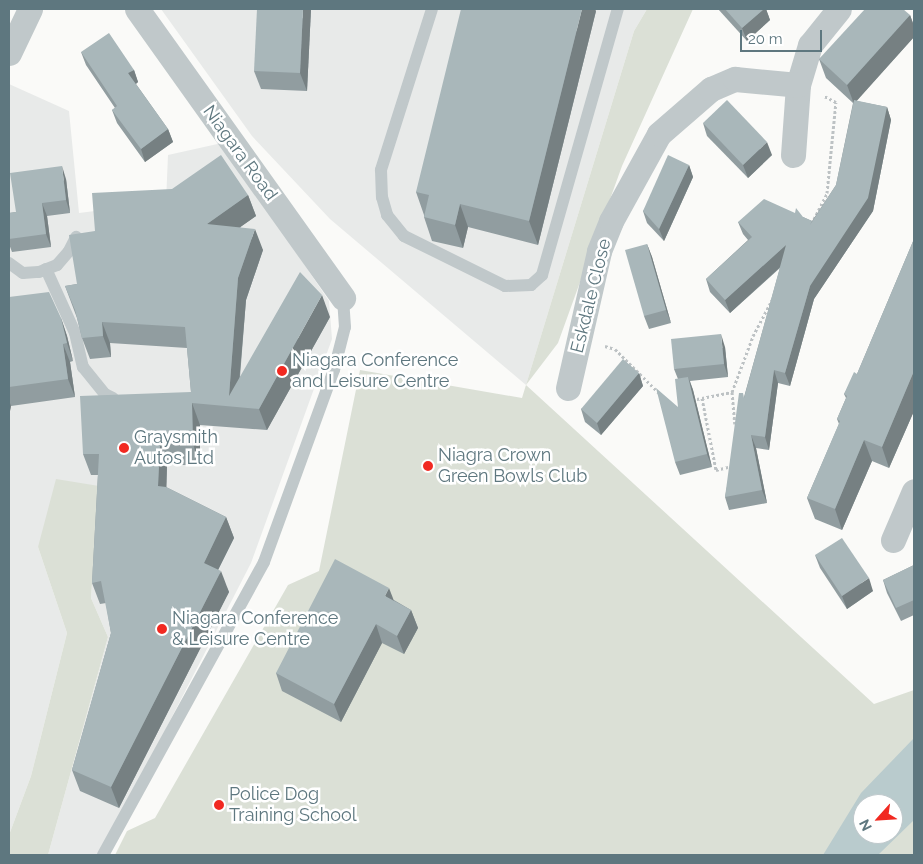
<!DOCTYPE html>
<html>
<head>
<meta charset="utf-8">
<style>
	body { margin:0 }
	#map { position:relative; width:923px; height:864px; overflow:hidden; background:#fafaf8; font-family:Raleway,sans-serif }
	div>[style] { position:absolute }
	[style*='--x'] { left:calc(var(--x)*1px); top:calc(var(--y)*1px); width:calc(var(--w)*1px); rotate:calc(var(--a)*1deg) }
	.built>* { inset:0; background:#e8eae9 }
	.green>* { inset:0; background:#dbe0d6 }
	.water>* { inset:0; background:#b9cbcd }
	.path>* { height:3px; margin-top:-1.5px; transform-origin:0; background:repeating-linear-gradient(90deg,#bdc2c4 0 2.5px,transparent 0 5px) }
	.service>* { height:12px; margin:-6px; padding:0 6px; transform-origin:6px; border-radius:6px; background:#c0c8ca }
	.minor>* { height:25px; margin:-12.5px; padding:0 12.5px; transform-origin:12.5px; border-radius:12.5px; background:#c0c8ca }
	.wall>* { inset:0; background:#919da0 }
	.shaded-wall>* { inset:0; background:#768082 }
	.building>* { inset:0; background:#a9b7ba }
	.dots>* { width:14px; height:14px; translate:-50% -50%; box-sizing:border-box; border:2px solid #fff; border-radius:50% }
	span { translate:-50% -50%; white-space:nowrap; text-align:center; line-height:1.15; -webkit-text-stroke:5px #fff; paint-order:stroke }
	.street-label { font-size:18px; color:#5e777f }
	.poi-label { font-size:18px; color:#5e777f }
	.left { translate:0 -50%; text-align:left }
	.frame { position:absolute; inset:0; border:10px solid #5e777f; pointer-events:none }
	.north { position:absolute; left:853px; top:794px; width:50px; height:50px; box-sizing:border-box; background:#fff; border:1px solid #bfc9cc; border-radius:50%; rotate:244deg; font-size:14px; font-weight:700; line-height:20px; text-align:center; color:#5e777f }
	.north::after { content:''; display:block; margin:auto; width:18px; height:22px; background:#f12921; clip-path:polygon(50% 0,100% 100%,50% 72%,0 100%) }
	.scale { position:absolute; left:740px; top:30px; width:82px; height:22px; box-sizing:border-box; border:2px solid #5e777f; border-top:0; padding-left:6px; font-size:15px; line-height:18px; white-space:nowrap; color:#5e777f; -webkit-text-stroke:4px #fff; paint-order:stroke }
</style>
</head>
<body>
<div id="map">
	<div class="built">
		<div style="clip-path:polygon(161px 9px,647px 9px,634px 31px,526px 385px,330px 219px,252px 136px)"></div>
		<div style="clip-path:polygon(9px 84px,69px 111px,79px 213px,166px 202px,168px 155px,222px 143px,329px 301px,332px 339px,251px 563px,101px 855px,48px 855px,108px 637px,91px 598px,99px 486px,38px 547px,67px 633px,31px 776px,9px 835px)"></div>
	</div>
	<div class="green">
		<div style="clip-path:polygon(evenodd,647px 9px,693px 9px,622px 166px,558px 343px,526px 385px,874px 704px,914px 690px,914px 855px,115px 855px,127px 831px,155px 818px,288px 585px,319px 571px,360px 370px,522px 398px,634px 31px,647px 9px,863px 804px,893px 804px,893px 834px,863px 834px,863px 804px)"></div>
		<div style="clip-path:polygon(56px 479px,99px 486px,91px 598px,108px 637px,48px 855px,9px 855px,9px 835px,31px 776px,67px 633px,38px 547px)"></div>
	</div>
	<div class="water">
		<div style="clip-path:polygon(evenodd,914px 738px,914px 820px,878px 855px,823px 855px,861px 793px,914px 738px,863px 804px,893px 804px,893px 834px,863px 834px,863px 804px)"></div>
	</div>
	<div class="path">
		<div style="--x:814;--y:219;--w:29;--a:-63"></div>
		<div style="--x:827;--y:193;--w:91;--a:-84.4"></div>
		<div style="--x:836;--y:102;--w:13;--a:-153"></div>
		<div style="--x:605;--y:346;--w:10;--a:17"></div>
		<div style="--x:615;--y:349;--w:64;--a:45"></div>
		<div style="--x:732;--y:392;--w:32;--a:85"></div>
		<div style="--x:702;--y:398;--w:73;--a:79"></div>
		<div style="--x:716;--y:470;--w:16;--a:-14"></div>
		<div style="--x:692;--y:400;--w:41;--a:-11.3"></div>
		<div style="--x:732;--y:392;--w:60;--a:-69.4"></div>
		<div style="--x:753;--y:336;--w:41;--a:-62.2"></div>
	</div>
	<div class="service">
		<div style="--x:432;--y:9;--w:169;--a:107.6"></div>
		<div style="--x:381;--y:170;--w:27;--a:88"></div>
		<div style="--x:382;--y:197;--w:19;--a:74"></div>
		<div style="--x:387;--y:215;--w:27;--a:51"></div>
		<div style="--x:404;--y:236;--w:113;--a:26.3"></div>
		<div style="--x:505;--y:286;--w:26;--a:-2"></div>
		<div style="--x:531;--y:285;--w:15;--a:-42"></div>
		<div style="--x:542;--y:275;--w:277;--a:-74.1"></div>
		<div style="--x:9;--y:263;--w:17;--a:36"></div>
		<div style="--x:23;--y:273;--w:16;--a:-4"></div>
		<div style="--x:39;--y:272;--w:19;--a:-21"></div>
		<div style="--x:57;--y:265;--w:18;--a:-49"></div>
		<div style="--x:69;--y:251;--w:16;--a:-63"></div>
		<div style="--x:46;--y:269;--w:70;--a:65.6"></div>
		<div style="--x:75;--y:333;--w:35;--a:77"></div>
		<div style="--x:83;--y:367;--w:35;--a:51"></div>
		<div style="--x:105;--y:394;--w:9;--a:27"></div>
		<div style="--x:103;--y:855;--w:334;--a:-61.2"></div>
		<div style="--x:264;--y:562;--w:204;--a:-70"></div>
		<div style="--x:334;--y:370;--w:44;--a:-75.7"></div>
		<div style="--x:345;--y:327;--w:29;--a:-94"></div>
	</div>
	<div class="minor">
		<div style="--x:137;--y:9;--w:355;--a:54.5"></div>
		<div style="--x:9;--y:53;--w:49;--a:-64.5"></div>
		<div style="--x:793;--y:155;--w:70;--a:-85.9"></div>
		<div style="--x:798;--y:85;--w:42;--a:-73.3"></div>
		<div style="--x:810;--y:45;--w:46;--a:-51.1"></div>
		<div style="--x:568;--y:388;--w:140;--a:-77.2"></div>
		<div style="--x:599;--y:251;--w:32;--a:-68"></div>
		<div style="--x:611;--y:221;--w:99;--a:-61.1"></div>
		<div style="--x:659;--y:134;--w:69;--a:-40.9"></div>
		<div style="--x:711;--y:89;--w:26;--a:-23"></div>
		<div style="--x:735;--y:79;--w:63;--a:5.4"></div>
		<div style="--x:893;--y:540;--w:53;--a:-66.8"></div>
	</div>
	<div class="wall">
		<div style="clip-path:polygon(311px 9px,307px 91px,261px 89px,254px 71px)"></div>
		<div style="clip-path:polygon(718px 9px,766px 9px,770px 20px,747px 41px)"></div>
		<div style="clip-path:polygon(596px 11px,538px 245px,468px 227px,463px 248px,432px 241px,424px 217px,424px 215px,416px 192px)"></div>
		<div style="clip-path:polygon(910px 15px,914px 26px,914px 37px,856px 101px,887px 107px,891px 120px,873px 211px,814px 299px,790px 386px,778px 383px,769px 450px,756px 448px,767px 503px,729px 510px,725px 497px,744px 397px,780px 268px,730px 313px,710px 292px,706px 279px,748px 240px,743px 234px,738px 222px,803px 217px,812px 221px,836px 185px,853px 103px,826px 78px,819px 59px)"></div>
		<div style="clip-path:polygon(81px 52px,134px 70px,138px 82px,136px 84px,168px 129px,173px 142px,145px 162px,117px 123px,112px 110px,115px 108px,86px 65px)"></div>
		<div style="clip-path:polygon(703px 123px,772px 155px,748px 178px,707px 136px)"></div>
		<div style="clip-path:polygon(689px 165px,693px 177px,664px 241px,647px 223px,643px 211px)"></div>
		<div style="clip-path:polygon(66px 179px,70px 213px,47px 216px,51px 247px,12px 252px,9px 244px,9px 213px,16px 212px)"></div>
		<div style="clip-path:polygon(248px 195px,256px 216px,240px 227px,263px 250px,246px 300px,240px 377px,330px 317px,267px 430px,200px 425px,200px 465px,167px 465px,166px 487px,226px 517px,234px 538px,218px 570px,229px 592px,119px 808px,80px 791px,72px 770px,111px 633px,106px 603px,100px 604px,92px 583px,98px 475px,91px 475px,83px 454px,191px 392px,187px 348px,110px 343px,111px 357px,90px 359px,82px 338px,77px 318px,65px 286px,77px 284px,95px 231px)"></div>
		<div style="clip-path:polygon(914px 239px,914px 411px,889px 468px,872px 461px,842px 530px,815px 519px,807px 498px,839px 424px,837px 419px,846px 398px,844px 394px,857px 374px)"></div>
		<div style="clip-path:polygon(647px 244px,652px 257px,671px 323px,649px 329px,644px 316px)"></div>
		<div style="clip-path:polygon(9px 297px,61px 318px,67px 336px,73px 361px,70px 362px,75px 397px,11px 406px,9px 416px)"></div>
		<div style="clip-path:polygon(725px 347px,728px 377px,690px 381px,693px 390px,712px 467px,680px 475px,675px 462px,678px 407px,678px 379px,674px 369px)"></div>
		<div style="clip-path:polygon(639px 373px,643px 386px,601px 435px,585px 422px,581px 409px)"></div>
		<div style="clip-path:polygon(815px 555px,873px 591px,847px 609px,820px 568px)"></div>
		<div style="clip-path:polygon(914px 565px,914px 615px,901px 621px,887px 593px,883px 580px)"></div>
		<div style="clip-path:polygon(394px 600px,411px 610px,418px 628px,404px 654px,382px 643px,341px 722px,282px 691px,276px 673px)"></div>
	</div>
	<div class="shaded-wall">
		<div style="clip-path:polygon(303px 9px,311px 9px,307px 91px,300px 73px)"></div>
		<div style="clip-path:polygon(582px 9px,595px 9px,596px 11px,538px 245px,529px 221px)"></div>
		<div style="clip-path:polygon(764px 9px,766px 9px,770px 20px,747px 41px,742px 28px)"></div>
		<div style="clip-path:polygon(910px 15px,914px 26px,914px 37px,854px 104px,847px 85px)"></div>
		<div style="clip-path:polygon(134px 70px,138px 82px,133px 86px,128px 73px)"></div>
		<div style="clip-path:polygon(887px 107px,891px 120px,873px 211px,814px 299px,790px 386px,785px 373px,810px 286px)"></div>
		<div style="clip-path:polygon(168px 129px,173px 142px,145px 162px,141px 149px)"></div>
		<div style="clip-path:polygon(767px 142px,772px 155px,748px 178px,743px 165px)"></div>
		<div style="clip-path:polygon(689px 165px,693px 177px,664px 241px,659px 229px)"></div>
		<div style="clip-path:polygon(62px 166px,66px 179px,70px 213px,66px 200px)"></div>
		<div style="clip-path:polygon(248px 195px,256px 216px,215px 245px,207px 224px)"></div>
		<div style="clip-path:polygon(42px 203px,47px 216px,51px 247px,46px 234px)"></div>
		<div style="clip-path:polygon(460px 204px,468px 227px,463px 248px,455px 225px)"></div>
		<div style="clip-path:polygon(255px 229px,263px 250px,246px 300px,237px 407px,229px 396px,238px 278px)"></div>
		<div style="clip-path:polygon(647px 244px,652px 257px,671px 323px,666px 310px)"></div>
		<div style="clip-path:polygon(786px 245px,790px 258px,730px 313px,725px 300px)"></div>
		<div style="clip-path:polygon(322px 295px,330px 317px,267px 430px,259px 409px)"></div>
		<div style="clip-path:polygon(61px 318px,67px 336px,73px 361px,67px 343px)"></div>
		<div style="clip-path:polygon(102px 322px,110px 343px,111px 357px,103px 336px)"></div>
		<div style="clip-path:polygon(721px 334px,725px 347px,728px 377px,724px 364px)"></div>
		<div style="clip-path:polygon(63px 344px,70px 362px,75px 397px,68px 379px)"></div>
		<div style="clip-path:polygon(774px 370px,778px 383px,769px 450px,765px 437px)"></div>
		<div style="clip-path:polygon(914px 371px,914px 411px,889px 468px,882px 447px)"></div>
		<div style="clip-path:polygon(639px 373px,643px 386px,601px 435px,597px 423px)"></div>
		<div style="clip-path:polygon(688px 377px,693px 390px,712px 467px,707px 454px)"></div>
		<div style="clip-path:polygon(9px 400px,11px 406px,9px 416px)"></div>
		<div style="clip-path:polygon(192px 403px,200px 425px,200px 465px,193px 444px)"></div>
		<div style="clip-path:polygon(751px 435px,756px 448px,767px 503px,762px 490px)"></div>
		<div style="clip-path:polygon(864px 440px,872px 461px,842px 530px,835px 509px)"></div>
		<div style="clip-path:polygon(160px 444px,167px 465px,166px 507px,158px 486px)"></div>
		<div style="clip-path:polygon(226px 517px,234px 538px,211px 584px,204px 563px)"></div>
		<div style="clip-path:polygon(221px 571px,229px 592px,119px 808px,111px 787px)"></div>
		<div style="clip-path:polygon(869px 578px,873px 591px,847px 609px,842px 596px)"></div>
		<div style="clip-path:polygon(389px 588px,396px 606px,385px 596px)"></div>
		<div style="clip-path:polygon(411px 610px,418px 628px,404px 654px,397px 636px)"></div>
		<div style="clip-path:polygon(376px 624px,382px 643px,341px 722px,334px 704px)"></div>
	</div>
	<div class="building">
		<div style="clip-path:polygon(257px 9px,303px 9px,300px 73px,254px 71px)"></div>
		<div style="clip-path:polygon(461px 9px,582px 9px,529px 221px,460px 204px,455px 225px,424px 217px,429px 195px,416px 192px)"></div>
		<div style="clip-path:polygon(725px 9px,764px 9px,742px 28px)"></div>
		<div style="clip-path:polygon(865px 9px,903px 9px,910px 15px,847px 85px,819px 59px)"></div>
		<div style="clip-path:polygon(109px 33px,134px 70px,128px 73px,168px 129px,141px 149px,112px 110px,117px 106px,81px 52px)"></div>
		<div style="clip-path:polygon(727px 100px,767px 142px,743px 165px,703px 123px)"></div>
		<div style="clip-path:polygon(854px 100px,887px 107px,868px 198px,810px 286px,785px 373px,774px 370px,765px 437px,751px 435px,762px 490px,725px 497px,739px 393px,743px 393px,744px 398px,786px 245px,725px 300px,706px 279px,752px 237px,738px 222px,764px 199px,795px 213px,796px 208px,803px 217px,812px 221px,810px 225px,836px 185px)"></div>
		<div style="clip-path:polygon(221px 155px,248px 195px,207px 224px,255px 229px,238px 278px,229px 396px,300px 272px,322px 295px,259px 409px,192px 403px,193px 444px,160px 444px,158px 486px,166px 487px,226px 517px,204px 563px,221px 571px,111px 787px,72px 770px,111px 633px,101px 581px,92px 583px,99px 454px,83px 454px,80px 396px,191px 392px,185px 327px,102px 322px,103px 336px,82px 338px,75px 310px,65px 286px,77px 284px,69px 235px,95px 231px,92px 193px,172px 189px)"></div>
		<div style="clip-path:polygon(668px 155px,689px 165px,659px 229px,643px 211px)"></div>
		<div style="clip-path:polygon(62px 166px,66px 200px,42px 203px,46px 234px,9px 239px,9px 213px,16px 212px,10px 173px)"></div>
		<div style="clip-path:polygon(914px 239px,914px 371px,882px 447px,864px 440px,835px 509px,807px 498px,840px 421px,837px 419px,847px 396px,844px 394px,854px 372px,857px 374px)"></div>
		<div style="clip-path:polygon(647px 244px,666px 310px,644px 316px,625px 250px)"></div>
		<div style="clip-path:polygon(49px 292px,61px 318px,67px 343px,63px 344px,68px 379px,9px 387px,9px 297px)"></div>
		<div style="clip-path:polygon(721px 334px,724px 364px,674px 369px,671px 339px)"></div>
		<div style="clip-path:polygon(623px 359px,639px 373px,597px 423px,581px 409px)"></div>
		<div style="clip-path:polygon(688px 377px,707px 454px,675px 462px,656px 388px,678px 407px,675px 379px)"></div>
		<div style="clip-path:polygon(842px 538px,869px 578px,842px 596px,815px 555px)"></div>
		<div style="clip-path:polygon(335px 559px,389px 588px,385px 596px,411px 610px,397px 636px,376px 624px,334px 704px,276px 673px)"></div>
		<div style="clip-path:polygon(914px 565px,914px 600px,896px 608px,883px 580px)"></div>
	</div>
	<div class="dots">
		<div style="left:282px;top:371px;background:#f12921"></div>
		<div style="left:124px;top:448px;background:#f12921"></div>
		<div style="left:428px;top:466px;background:#f12921"></div>
		<div style="left:162px;top:629px;background:#f12921"></div>
		<div style="left:219px;top:805px;background:#f12921"></div>
	</div>
	<div class="street-label">
		<span style="left:240px;top:153px;rotate:54deg">Niagara Road</span>
		<span style="left:591px;top:296px;rotate:-76deg">Eskdale Close</span>
	</div>
	<div class="poi-label">
		<span class="left" style="left:292px;top:371px">Niagara Conference<br>and Leisure Centre</span>
		<span class="left" style="left:134px;top:448px">Graysmith<br>Autos Ltd</span>
		<span class="left" style="left:438px;top:466px">Niagra Crown<br>Green Bowls Club</span>
		<span class="left" style="left:172px;top:629px">Niagara Conference<br>&amp; Leisure Centre</span>
		<span class="left" style="left:229px;top:805px">Police Dog<br>Training School</span>
	</div>
	<div class="frame"></div>
	<div class="north">N</div>
	<div class="scale">20 m</div>
</div>
</body>
</html>
